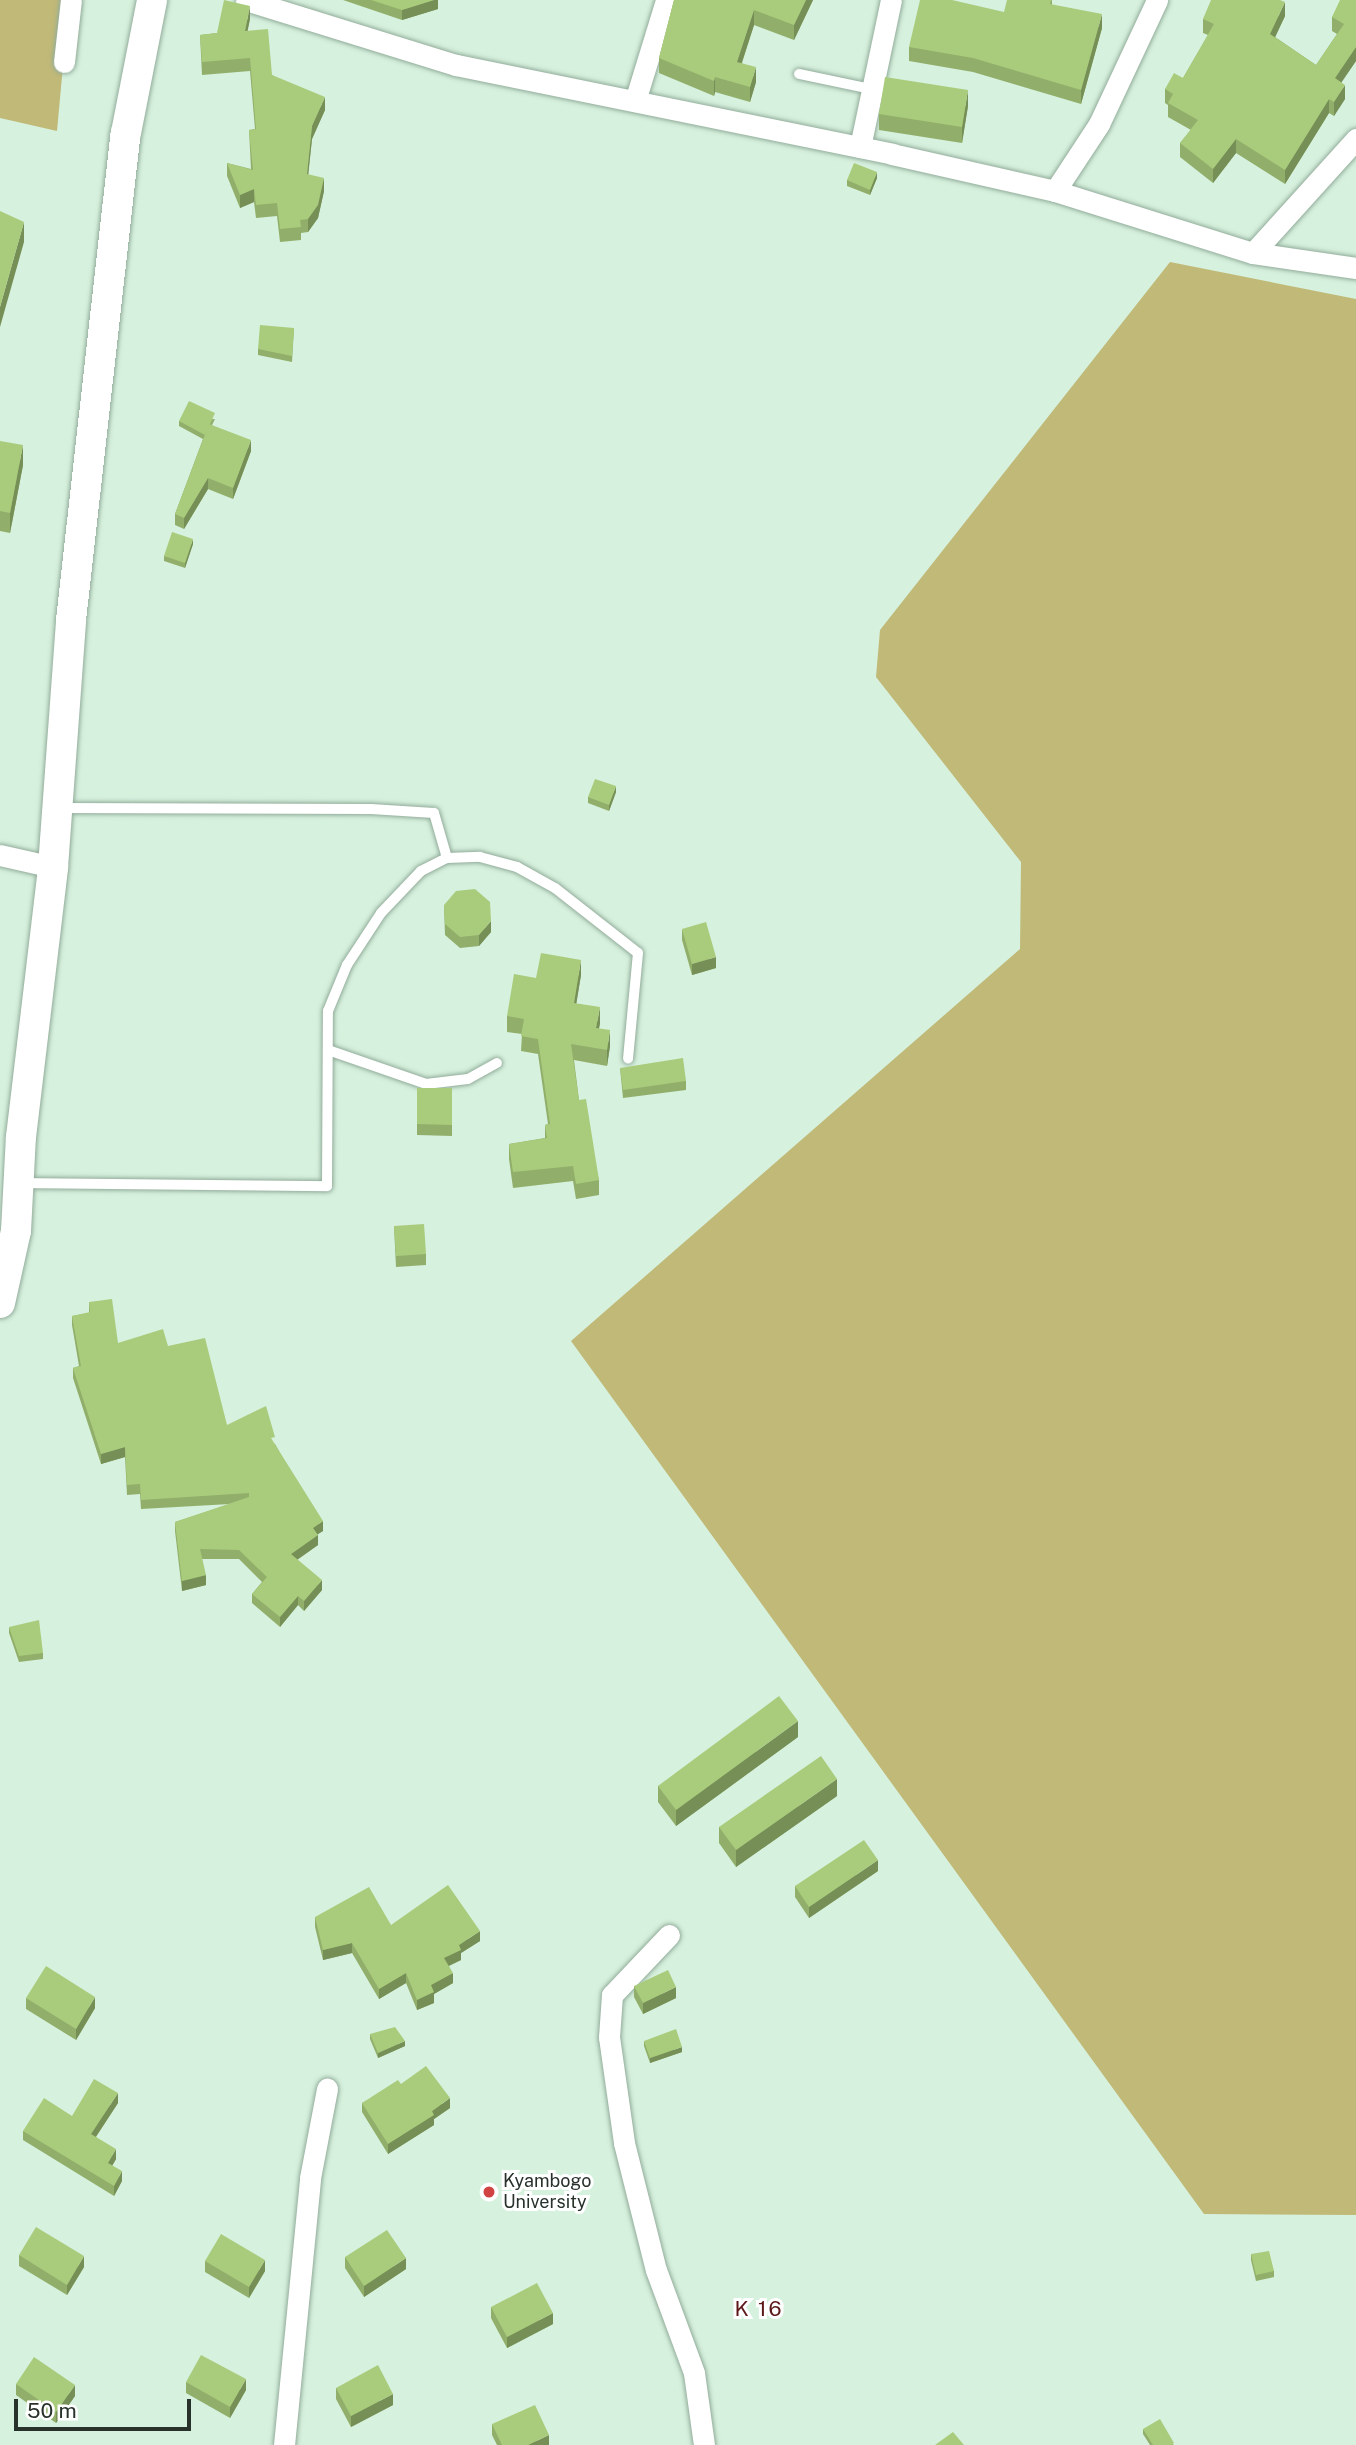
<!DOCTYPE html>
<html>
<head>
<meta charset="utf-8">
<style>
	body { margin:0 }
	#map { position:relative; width:1356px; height:2445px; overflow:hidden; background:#d6f1de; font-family:"Public Sans",sans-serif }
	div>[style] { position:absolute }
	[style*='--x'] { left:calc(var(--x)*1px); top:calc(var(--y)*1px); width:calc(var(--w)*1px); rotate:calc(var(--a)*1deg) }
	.green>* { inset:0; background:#c1b977 }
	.roads { filter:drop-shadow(0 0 2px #92ac9a) drop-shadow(0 0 2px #92ac9a) }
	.lane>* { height:10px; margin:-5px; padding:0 5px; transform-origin:5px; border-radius:5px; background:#fff }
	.street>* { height:21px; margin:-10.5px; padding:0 10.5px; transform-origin:10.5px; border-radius:10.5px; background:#fff }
	.secondary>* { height:30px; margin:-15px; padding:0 15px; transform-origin:15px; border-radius:15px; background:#fff }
	.wall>* { inset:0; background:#91af6b }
	.shaded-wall>* { inset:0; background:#768f57 }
	.building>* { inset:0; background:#a9cc7c }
	.dots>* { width:19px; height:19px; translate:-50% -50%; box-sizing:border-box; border:4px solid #fff; border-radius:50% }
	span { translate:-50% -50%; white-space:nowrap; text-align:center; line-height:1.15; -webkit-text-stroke:6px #fff; paint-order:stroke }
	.poi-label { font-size:18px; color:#28322b }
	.left { translate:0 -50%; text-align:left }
	.quarter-label { font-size:21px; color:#5c1818; letter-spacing:2px }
	.scale { position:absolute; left:14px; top:2399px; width:177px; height:32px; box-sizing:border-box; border:4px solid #28322b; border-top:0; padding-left:9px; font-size:21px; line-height:24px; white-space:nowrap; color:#28322b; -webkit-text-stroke:5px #fff; paint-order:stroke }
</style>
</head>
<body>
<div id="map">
	<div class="green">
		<div style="clip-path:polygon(0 0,69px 0,57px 131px,0 118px)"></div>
		<div style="clip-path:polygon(1170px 262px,1356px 299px,1356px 2215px,1204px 2214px,571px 1341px,1020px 949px,1021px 862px,876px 677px,880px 630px)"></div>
	</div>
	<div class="roads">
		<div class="lane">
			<div style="--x:799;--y:74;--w:74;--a:11.8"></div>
			<div style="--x:58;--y:808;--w:313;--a:0.2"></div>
			<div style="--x:371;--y:809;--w:63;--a:3.6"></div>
			<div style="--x:434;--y:813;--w:47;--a:73.9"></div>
			<div style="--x:328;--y:1050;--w:104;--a:19.1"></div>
			<div style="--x:426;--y:1084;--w:42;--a:-6.8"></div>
			<div style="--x:468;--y:1079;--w:33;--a:-29"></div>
			<div style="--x:20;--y:1183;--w:307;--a:0.6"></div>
			<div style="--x:327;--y:1186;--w:175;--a:-89.7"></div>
			<div style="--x:328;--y:1011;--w:50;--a:-67.6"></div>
			<div style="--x:347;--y:965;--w:62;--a:-56.8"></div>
			<div style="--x:381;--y:913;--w:58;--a:-46.4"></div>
			<div style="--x:421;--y:871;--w:29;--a:-27"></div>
			<div style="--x:447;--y:858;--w:33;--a:-2"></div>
			<div style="--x:480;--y:857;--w:38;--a:15"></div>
			<div style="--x:517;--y:867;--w:43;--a:28.9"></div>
			<div style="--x:555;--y:888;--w:105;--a:38.1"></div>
			<div style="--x:638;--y:953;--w:106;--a:95.4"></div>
		</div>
		<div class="street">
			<div style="--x:246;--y:0;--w:220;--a:17.2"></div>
			<div style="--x:456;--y:65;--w:445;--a:11.5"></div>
			<div style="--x:892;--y:154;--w:167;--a:12.8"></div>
			<div style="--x:1055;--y:191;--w:207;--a:17.4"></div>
			<div style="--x:1253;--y:253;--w:104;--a:8.3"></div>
			<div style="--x:64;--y:62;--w:62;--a:-83.6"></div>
			<div style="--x:635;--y:101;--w:106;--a:-72.9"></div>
			<div style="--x:860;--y:147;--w:150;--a:-78.1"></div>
			<div style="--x:1055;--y:191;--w:80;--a:-56.7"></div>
			<div style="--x:1099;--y:124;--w:137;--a:-64.9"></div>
			<div style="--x:1253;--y:253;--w:154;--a:-47.9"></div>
			<div style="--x:0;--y:855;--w:54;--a:12.8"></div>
			<div style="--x:669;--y:1935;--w:83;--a:133.5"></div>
			<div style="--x:612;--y:1995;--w:42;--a:94.1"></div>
			<div style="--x:609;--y:2037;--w:107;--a:81.9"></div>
			<div style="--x:624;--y:2143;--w:131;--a:75.9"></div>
			<div style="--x:656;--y:2270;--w:110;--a:69.7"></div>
			<div style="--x:694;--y:2373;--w:73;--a:82.1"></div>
			<div style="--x:284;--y:2445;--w:268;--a:-84.4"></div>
			<div style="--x:310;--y:2178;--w:91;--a:-79.2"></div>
		</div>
		<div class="secondary">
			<div style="--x:0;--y:1303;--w:74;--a:-77.5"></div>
			<div style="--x:16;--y:1231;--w:94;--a:-87"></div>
			<div style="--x:21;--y:1137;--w:272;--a:-83.2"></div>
			<div style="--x:53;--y:867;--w:248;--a:-85.8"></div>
			<div style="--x:71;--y:620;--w:490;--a:-83.6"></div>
			<div style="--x:126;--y:133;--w:136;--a:-78.9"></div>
		</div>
	</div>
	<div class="wall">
		<div style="clip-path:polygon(343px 0,438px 0,438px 9px,402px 20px)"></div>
		<div style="clip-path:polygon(674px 0,813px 0,794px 40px,754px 25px,742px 63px,756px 82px,750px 102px,715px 92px,714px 96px,659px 73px,659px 58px)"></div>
		<div style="clip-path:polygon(1052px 0,1052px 5px,1102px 28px,1081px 104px,973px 72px,909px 61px,909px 47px,1004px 12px)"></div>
		<div style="clip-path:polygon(1356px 0,1356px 61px,1341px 82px,1345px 99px,1334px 116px,1329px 113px,1285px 184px,1236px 153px,1213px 183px,1180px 157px,1180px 143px,1191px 130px,1168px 117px,1168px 105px,1165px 103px,1165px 89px,1183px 78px,1208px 35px,1203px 33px,1203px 19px,1285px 16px,1275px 37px,1316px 65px,1337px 34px,1332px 31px,1332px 17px)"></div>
		<div style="clip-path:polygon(250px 19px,247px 31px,272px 75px,325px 110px,312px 139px,308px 174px,324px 191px,318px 218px,308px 232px,301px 233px,301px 240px,280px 242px,277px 216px,256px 218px,254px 202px,240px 208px,227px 176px,227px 163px,251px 169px,249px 130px,255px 129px,250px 71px,202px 75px,200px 35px,217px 33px)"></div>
		<div style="clip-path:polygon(968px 106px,962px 143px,879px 130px,879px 114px)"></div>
		<div style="clip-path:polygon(877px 178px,870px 195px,847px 186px,847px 180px)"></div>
		<div style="clip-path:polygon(294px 328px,292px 362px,258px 355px,258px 349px)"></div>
		<div style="clip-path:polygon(215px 419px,212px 425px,251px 451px,233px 499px,208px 489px,184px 529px,175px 525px,175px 514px,203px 439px,179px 426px,179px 421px)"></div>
		<div style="clip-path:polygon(0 441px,23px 465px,10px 533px,0 531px)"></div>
		<div style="clip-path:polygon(193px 544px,185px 568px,164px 561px,164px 556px)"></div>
		<div style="clip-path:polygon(616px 792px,609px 811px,588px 803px,588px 797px)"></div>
		<div style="clip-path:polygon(444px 905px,491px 932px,479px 946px,460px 948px,445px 935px)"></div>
		<div style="clip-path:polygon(682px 929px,716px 968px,692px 975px,682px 940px)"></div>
		<div style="clip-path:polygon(581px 975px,576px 1004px,600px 1023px,599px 1029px,610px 1046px,607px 1066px,574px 1060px,579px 1100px,599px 1180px,599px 1195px,576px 1199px,573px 1181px,513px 1188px,509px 1159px,509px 1144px,545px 1138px,545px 1125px,548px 1124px,538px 1054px,521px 1051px,522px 1034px,507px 1032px,507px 1016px,536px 978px)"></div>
		<div style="clip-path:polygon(620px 1068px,686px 1081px,686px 1090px,623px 1098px)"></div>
		<div style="clip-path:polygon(417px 1088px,452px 1088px,452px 1136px,417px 1135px)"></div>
		<div style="clip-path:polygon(394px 1226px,426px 1254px,426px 1265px,396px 1267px)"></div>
		<div style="clip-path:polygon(89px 1302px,118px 1343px,168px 1346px,227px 1425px,275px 1444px,323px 1531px,318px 1534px,318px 1545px,297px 1560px,322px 1590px,304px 1611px,298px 1605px,280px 1627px,252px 1603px,252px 1594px,262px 1582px,239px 1559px,202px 1559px,206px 1585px,182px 1591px,175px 1531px,175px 1522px,230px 1504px,141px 1509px,140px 1494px,127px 1495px,125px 1457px,101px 1464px,73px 1378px,73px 1368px,79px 1366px,72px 1325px,72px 1316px,89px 1313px)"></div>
		<div style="clip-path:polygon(9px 1627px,43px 1653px,43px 1659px,19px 1662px,9px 1633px)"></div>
		<div style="clip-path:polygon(798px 1737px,676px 1826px,658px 1802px,658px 1786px)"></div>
		<div style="clip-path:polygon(837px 1796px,736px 1867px,719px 1843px,719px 1827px)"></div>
		<div style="clip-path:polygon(878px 1871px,809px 1918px,795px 1897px,795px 1886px)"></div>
		<div style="clip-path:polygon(315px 1917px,391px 1925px,480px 1941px,461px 1953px,461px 1960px,449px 1966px,453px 1983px,434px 1994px,434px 2003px,417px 2010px,406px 1983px,379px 1999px,352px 1953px,323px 1960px,315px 1927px)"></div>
		<div style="clip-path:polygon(634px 1986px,676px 1998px,643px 2014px,634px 1997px)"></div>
		<div style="clip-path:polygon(26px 1998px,95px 2008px,76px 2040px,26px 2009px)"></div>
		<div style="clip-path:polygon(370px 2034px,405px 2046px,378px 2058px,370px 2039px)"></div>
		<div style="clip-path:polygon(644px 2041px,682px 2052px,650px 2063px,644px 2046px)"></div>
		<div style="clip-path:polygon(401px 2084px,450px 2108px,434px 2119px,434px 2125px,388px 2154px,362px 2112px,362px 2103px)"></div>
		<div style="clip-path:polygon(118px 2103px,96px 2137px,116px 2159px,112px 2166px,122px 2181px,114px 2196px,23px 2140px,23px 2131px)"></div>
		<div style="clip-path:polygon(1251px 2254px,1274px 2271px,1274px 2277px,1256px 2281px,1251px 2260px)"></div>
		<div style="clip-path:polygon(19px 2255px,84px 2267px,67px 2295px,19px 2266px)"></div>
		<div style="clip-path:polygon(345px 2257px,406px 2269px,364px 2297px,345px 2268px)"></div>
		<div style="clip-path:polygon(205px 2261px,265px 2271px,249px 2298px,205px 2272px)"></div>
		<div style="clip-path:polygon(491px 2307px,553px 2324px,507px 2348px,491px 2318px)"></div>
		<div style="clip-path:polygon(186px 2382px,246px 2390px,230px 2418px,186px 2393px)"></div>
		<div style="clip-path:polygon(16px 2384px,75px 2396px,56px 2423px,16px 2395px)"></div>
		<div style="clip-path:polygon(336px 2388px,393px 2405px,351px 2427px,336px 2399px)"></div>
		<div style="clip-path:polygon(492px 2424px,549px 2445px,497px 2445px,492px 2435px)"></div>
		<div style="clip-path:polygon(1143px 2429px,1174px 2445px,1150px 2445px,1143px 2434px)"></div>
	</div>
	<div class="shaded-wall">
		<div style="clip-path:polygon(434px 0,438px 0,438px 9px,402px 20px,402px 10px)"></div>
		<div style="clip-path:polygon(806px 0,813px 0,794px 40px,794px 25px)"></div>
		<div style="clip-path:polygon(1285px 2px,1285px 16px,1270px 48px,1270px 34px)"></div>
		<div style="clip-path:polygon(250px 6px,250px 19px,245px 44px,245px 31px)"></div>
		<div style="clip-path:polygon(754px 10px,754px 25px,737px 77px,737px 62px)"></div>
		<div style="clip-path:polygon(1102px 14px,1102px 28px,1081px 104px,1081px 90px)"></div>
		<div style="clip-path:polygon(1356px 47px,1356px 61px,1335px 92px,1335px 78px)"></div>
		<div style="clip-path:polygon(756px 67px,756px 82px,750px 102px,750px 87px)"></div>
		<div style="clip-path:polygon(715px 77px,715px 92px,714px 96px,714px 81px)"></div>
		<div style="clip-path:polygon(1345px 85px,1345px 99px,1334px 116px,1334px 102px)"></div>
		<div style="clip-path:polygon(968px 90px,968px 106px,962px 143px,962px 127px)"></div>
		<div style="clip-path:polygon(325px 97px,325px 110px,312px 139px,307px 187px,307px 174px,312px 126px)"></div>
		<div style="clip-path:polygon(1329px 99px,1329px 113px,1285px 184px,1285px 170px)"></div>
		<div style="clip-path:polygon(1236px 139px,1236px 153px,1213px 183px,1213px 169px)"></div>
		<div style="clip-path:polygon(877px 172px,877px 178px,870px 195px,870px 190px)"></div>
		<div style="clip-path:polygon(324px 178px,324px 191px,318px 218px,308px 232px,308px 219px)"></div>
		<div style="clip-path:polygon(254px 189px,254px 202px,240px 208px,240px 195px)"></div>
		<div style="clip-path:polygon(24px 222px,24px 242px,0 327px,0 307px)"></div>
		<div style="clip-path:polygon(251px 440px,251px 451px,233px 499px,233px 488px)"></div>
		<div style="clip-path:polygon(23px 445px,23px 465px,10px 533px,10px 513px)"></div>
		<div style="clip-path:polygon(208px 478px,208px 489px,184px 529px,184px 518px)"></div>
		<div style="clip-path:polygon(193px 539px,193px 544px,185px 568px,185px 563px)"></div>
		<div style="clip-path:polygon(616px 786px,616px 792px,609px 811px,609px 805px)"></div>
		<div style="clip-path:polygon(491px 921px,491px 932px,479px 946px,479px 935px)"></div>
		<div style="clip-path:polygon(716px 957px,716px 968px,692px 975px,692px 964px)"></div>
		<div style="clip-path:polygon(581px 960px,581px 975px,574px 1018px,574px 1003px)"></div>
		<div style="clip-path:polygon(600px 1007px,600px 1023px,596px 1043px,596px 1028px)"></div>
		<div style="clip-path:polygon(610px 1030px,610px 1046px,607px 1066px,607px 1050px)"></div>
		<div style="clip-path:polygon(125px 1447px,125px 1457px,101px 1464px,101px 1454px)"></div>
		<div style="clip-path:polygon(323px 1521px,323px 1531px,313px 1537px,313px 1528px)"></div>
		<div style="clip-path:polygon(318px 1535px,318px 1545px,291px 1564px,291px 1554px)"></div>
		<div style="clip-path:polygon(206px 1575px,206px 1585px,182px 1591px,182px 1581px)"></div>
		<div style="clip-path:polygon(322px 1580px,322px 1590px,304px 1611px,304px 1601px)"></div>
		<div style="clip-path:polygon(298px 1596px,298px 1605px,280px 1627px,280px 1617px)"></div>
		<div style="clip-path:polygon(798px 1721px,798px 1737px,676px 1826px,676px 1810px)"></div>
		<div style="clip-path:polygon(837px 1779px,837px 1796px,736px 1867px,736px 1850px)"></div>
		<div style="clip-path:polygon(878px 1860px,878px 1871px,809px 1918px,809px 1907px)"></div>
		<div style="clip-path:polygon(480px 1931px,480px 1941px,461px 1953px,461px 1960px,444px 1968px,444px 1958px,459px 1945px)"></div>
		<div style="clip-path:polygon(352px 1943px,352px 1953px,323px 1960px,323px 1950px)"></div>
		<div style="clip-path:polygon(406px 1973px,406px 1983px,379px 1999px,379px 1989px)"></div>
		<div style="clip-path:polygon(453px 1973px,453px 1983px,434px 1994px,434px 2003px,417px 2010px,417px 2000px,431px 1985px)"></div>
		<div style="clip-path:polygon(676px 1987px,676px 1998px,643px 2014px,643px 2003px)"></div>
		<div style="clip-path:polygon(95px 1997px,95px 2008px,76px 2040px,76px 2029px)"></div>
		<div style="clip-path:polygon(405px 2041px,405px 2046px,378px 2058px,378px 2053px)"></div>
		<div style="clip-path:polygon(682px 2047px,682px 2052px,650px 2063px,650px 2058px)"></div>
		<div style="clip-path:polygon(118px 2093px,118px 2103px,91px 2144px,91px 2134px)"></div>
		<div style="clip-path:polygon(450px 2098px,450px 2108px,434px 2119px,434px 2125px,388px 2154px,388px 2144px)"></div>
		<div style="clip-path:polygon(116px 2149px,116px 2159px,108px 2173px,108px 2163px)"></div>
		<div style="clip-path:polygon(122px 2171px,122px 2181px,114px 2196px,114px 2186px)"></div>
		<div style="clip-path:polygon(84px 2256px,84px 2267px,67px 2295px,67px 2285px)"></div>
		<div style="clip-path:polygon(406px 2258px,406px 2269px,364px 2297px,364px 2286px)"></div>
		<div style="clip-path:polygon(265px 2260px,265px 2271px,249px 2298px,249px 2287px)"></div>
		<div style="clip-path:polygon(553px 2313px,553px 2324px,507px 2348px,507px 2337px)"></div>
		<div style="clip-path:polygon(246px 2379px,246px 2390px,230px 2418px,230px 2407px)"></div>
		<div style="clip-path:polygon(75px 2385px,75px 2396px,56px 2423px,56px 2412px)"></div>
		<div style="clip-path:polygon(393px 2394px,393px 2405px,351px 2427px,351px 2416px)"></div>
		<div style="clip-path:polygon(549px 2435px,549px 2445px,528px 2445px)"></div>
	</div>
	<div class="building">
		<div style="clip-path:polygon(224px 0,250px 6px,245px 31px,268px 29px,272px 75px,325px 97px,312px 126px,307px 174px,324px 178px,318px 205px,308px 219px,300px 220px,301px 227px,280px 229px,277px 203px,256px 205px,254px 189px,240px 195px,227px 163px,253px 170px,249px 130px,256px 129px,250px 58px,202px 62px,200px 35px,217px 33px)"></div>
		<div style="clip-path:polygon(371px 0,434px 0,402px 10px)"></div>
		<div style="clip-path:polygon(674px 0,806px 0,794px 25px,754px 10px,737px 62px,756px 67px,750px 87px,715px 77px,714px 81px,659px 58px)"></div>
		<div style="clip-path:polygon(920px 0,952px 0,1004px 12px,1007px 0,1051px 0,1050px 4px,1102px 14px,1081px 90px,973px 58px,909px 47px)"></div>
		<div style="clip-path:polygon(1211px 0,1280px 0,1285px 2px,1270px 34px,1316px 65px,1344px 24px,1332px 17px,1340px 0,1356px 0,1356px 47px,1335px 78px,1345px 85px,1334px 102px,1329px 99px,1285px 170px,1236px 139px,1213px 169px,1180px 143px,1198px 120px,1168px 103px,1173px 94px,1165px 89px,1174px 73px,1183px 78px,1214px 24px,1203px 19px)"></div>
		<div style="clip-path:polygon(885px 77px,968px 90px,962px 127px,879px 114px)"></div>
		<div style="clip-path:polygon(854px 163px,877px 172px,870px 190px,847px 180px)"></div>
		<div style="clip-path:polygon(0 211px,24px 222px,0 307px)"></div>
		<div style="clip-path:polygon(260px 325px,294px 328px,292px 356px,258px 349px)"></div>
		<div style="clip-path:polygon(189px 401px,215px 413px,205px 435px,179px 421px)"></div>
		<div style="clip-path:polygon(209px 424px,251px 440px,233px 488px,208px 478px,184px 518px,175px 514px)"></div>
		<div style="clip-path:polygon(0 441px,23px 445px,10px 513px,0 511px)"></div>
		<div style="clip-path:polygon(172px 532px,193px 539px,185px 563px,164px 556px)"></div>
		<div style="clip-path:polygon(595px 779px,616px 786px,609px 805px,588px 797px)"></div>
		<div style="clip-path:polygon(475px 889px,490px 902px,491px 921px,479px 935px,460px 937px,445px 924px,444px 905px,456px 891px)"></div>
		<div style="clip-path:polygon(706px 922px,716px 957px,692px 964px,682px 929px)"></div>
		<div style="clip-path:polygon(541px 953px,581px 960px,574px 1003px,600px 1007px,596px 1028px,610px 1030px,607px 1050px,571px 1044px,579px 1100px,586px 1099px,599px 1180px,576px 1184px,573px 1166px,513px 1172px,509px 1144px,547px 1138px,545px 1125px,550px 1124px,538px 1039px,521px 1036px,524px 1019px,507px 1016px,514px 974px,536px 978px)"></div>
		<div style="clip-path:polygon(683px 1058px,686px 1081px,623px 1090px,620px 1068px)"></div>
		<div style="clip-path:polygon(417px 1088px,452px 1088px,452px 1125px,417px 1124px)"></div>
		<div style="clip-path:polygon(424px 1224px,426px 1254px,396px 1256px,394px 1226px)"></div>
		<div style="clip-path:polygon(112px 1299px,118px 1343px,163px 1329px,168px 1346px,205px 1338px,227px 1425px,266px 1406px,275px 1437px,271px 1438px,323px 1521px,313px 1528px,318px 1535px,291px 1554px,322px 1580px,304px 1601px,298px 1596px,280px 1617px,252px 1594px,267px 1577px,239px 1550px,200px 1549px,206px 1575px,182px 1581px,175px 1522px,249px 1497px,249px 1493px,141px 1500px,140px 1484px,127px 1485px,125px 1447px,101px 1454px,73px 1368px,81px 1366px,72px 1316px,90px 1312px,89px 1302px)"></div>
		<div style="clip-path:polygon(39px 1620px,43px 1653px,19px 1656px,9px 1627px)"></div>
		<div style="clip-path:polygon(779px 1696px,798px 1721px,676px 1810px,658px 1786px)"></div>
		<div style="clip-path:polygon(821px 1756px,837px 1779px,736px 1850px,719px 1827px)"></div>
		<div style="clip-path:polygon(864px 1840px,878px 1860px,809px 1907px,795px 1886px)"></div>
		<div style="clip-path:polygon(448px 1885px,480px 1931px,459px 1945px,461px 1950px,444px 1958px,453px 1973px,431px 1985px,434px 1992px,417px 2000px,406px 1973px,379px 1989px,352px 1943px,323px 1950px,315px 1917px,369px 1887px,391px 1925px)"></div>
		<div style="clip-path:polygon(46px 1966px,95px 1997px,76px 2029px,26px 1998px)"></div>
		<div style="clip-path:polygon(668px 1970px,676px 1987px,643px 2003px,634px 1986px)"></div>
		<div style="clip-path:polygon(395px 2027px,405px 2041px,378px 2053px,370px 2034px)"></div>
		<div style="clip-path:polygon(676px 2029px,682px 2047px,650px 2058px,644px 2041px)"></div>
		<div style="clip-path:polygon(426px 2066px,450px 2098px,432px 2111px,434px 2115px,388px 2144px,362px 2103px,398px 2080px,401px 2084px)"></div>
		<div style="clip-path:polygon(94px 2079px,118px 2093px,91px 2134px,116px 2149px,108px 2163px,122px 2171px,114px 2186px,23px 2131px,44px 2098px,72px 2116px)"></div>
		<div style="clip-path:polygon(36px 2227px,84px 2256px,67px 2285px,19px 2255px)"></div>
		<div style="clip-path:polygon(387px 2230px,406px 2258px,364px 2286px,345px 2257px)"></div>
		<div style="clip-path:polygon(221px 2234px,265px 2260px,249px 2287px,205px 2261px)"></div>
		<div style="clip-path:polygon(1269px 2251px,1274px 2271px,1256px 2275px,1251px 2254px)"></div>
		<div style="clip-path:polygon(537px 2283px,553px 2313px,507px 2337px,491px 2307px)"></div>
		<div style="clip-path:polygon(201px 2355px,246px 2379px,230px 2407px,186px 2382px)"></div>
		<div style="clip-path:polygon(34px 2357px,75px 2385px,56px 2412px,16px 2384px)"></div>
		<div style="clip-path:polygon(378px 2365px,393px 2394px,351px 2416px,336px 2388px)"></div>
		<div style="clip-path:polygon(535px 2405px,549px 2435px,528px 2445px,502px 2445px,492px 2424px)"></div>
		<div style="clip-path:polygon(1160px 2419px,1174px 2443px,1171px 2445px,1153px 2445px,1143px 2429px)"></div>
		<div style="clip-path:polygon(953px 2432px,964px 2445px,935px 2445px)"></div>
	</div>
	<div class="dots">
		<div style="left:489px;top:2192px;background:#d14242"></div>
	</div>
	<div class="poi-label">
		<span class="left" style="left:503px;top:2192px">Kyambogo<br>University</span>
	</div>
	<div class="quarter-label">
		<span style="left:759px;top:2309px">K 16</span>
	</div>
	<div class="scale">50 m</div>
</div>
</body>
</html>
